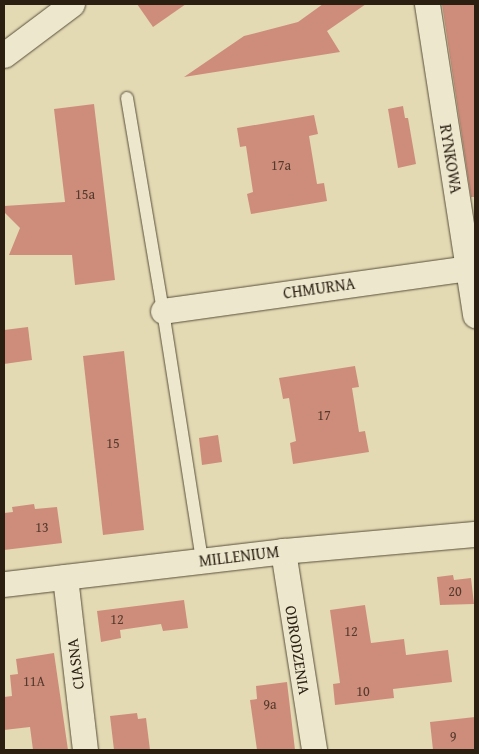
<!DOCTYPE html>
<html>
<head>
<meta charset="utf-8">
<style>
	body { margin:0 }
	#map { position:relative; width:479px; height:754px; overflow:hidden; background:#e3dab4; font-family:"Gentium Book Plus",serif }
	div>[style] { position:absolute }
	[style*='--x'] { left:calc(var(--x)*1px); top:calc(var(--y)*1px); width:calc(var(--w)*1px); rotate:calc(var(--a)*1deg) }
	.building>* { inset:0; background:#ce8d7b }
	.roads { filter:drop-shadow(0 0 1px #594e3a) drop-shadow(0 0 1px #594e3a) }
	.lane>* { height:12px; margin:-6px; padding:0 6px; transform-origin:6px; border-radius:6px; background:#ede7ce }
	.street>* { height:25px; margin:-12.5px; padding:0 12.5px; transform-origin:12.5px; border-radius:12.5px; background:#ede7ce }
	span { translate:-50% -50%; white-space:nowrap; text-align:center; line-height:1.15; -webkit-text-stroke:4px #ede7ce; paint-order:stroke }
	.number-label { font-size:14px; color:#543a2c }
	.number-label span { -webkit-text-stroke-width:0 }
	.street-label { font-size:16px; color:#2b1f11 }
	.frame { position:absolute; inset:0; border:5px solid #2b1f11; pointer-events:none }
</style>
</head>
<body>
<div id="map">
	<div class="building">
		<div style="clip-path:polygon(137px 4px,186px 4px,153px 27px)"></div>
		<div style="clip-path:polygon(323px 4px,366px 4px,327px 31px,340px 52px,184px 77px,244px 36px,298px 22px)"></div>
		<div style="clip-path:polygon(442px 4px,475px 4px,475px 197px,471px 197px)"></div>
		<div style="clip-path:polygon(94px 104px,115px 280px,75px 285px,72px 255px,9px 255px,20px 228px,4px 212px,4px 206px,65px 202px,54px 109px)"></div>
		<div style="clip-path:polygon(403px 106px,405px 118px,408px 118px,416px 164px,398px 168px,388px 109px)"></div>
		<div style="clip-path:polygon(314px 115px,318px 134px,309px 136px,317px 184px,324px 183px,327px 201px,251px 214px,247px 194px,253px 192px,246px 146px,240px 147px,237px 128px)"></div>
		<div style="clip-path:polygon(28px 327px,32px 360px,4px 364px,4px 330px)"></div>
		<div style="clip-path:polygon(124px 351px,144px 530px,103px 535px,83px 356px)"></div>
		<div style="clip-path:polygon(355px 366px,359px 387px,352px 388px,359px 432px,365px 431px,369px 452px,293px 464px,290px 443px,296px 441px,289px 398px,283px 399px,279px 378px)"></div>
		<div style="clip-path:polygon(218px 435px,222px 462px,202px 465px,199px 438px)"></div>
		<div style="clip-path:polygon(34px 504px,35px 509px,57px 507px,62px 543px,4px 550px,4px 513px,13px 512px,12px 507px)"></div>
		<div style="clip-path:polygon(453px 575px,454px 580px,471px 578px,474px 604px,440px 605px,437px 577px)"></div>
		<div style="clip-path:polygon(184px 600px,188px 628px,163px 631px,161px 624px,120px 630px,121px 638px,101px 642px,97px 611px)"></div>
		<div style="clip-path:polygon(365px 605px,371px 643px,404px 639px,406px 655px,448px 650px,452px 682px,393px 689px,394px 698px,335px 705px,333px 684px,340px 683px,330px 610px)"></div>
		<div style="clip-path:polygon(54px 653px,68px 750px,33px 750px,30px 727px,4px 730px,4px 697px,12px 696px,10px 675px,18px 674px,16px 659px)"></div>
		<div style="clip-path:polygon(287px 682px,295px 750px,257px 750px,250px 700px,257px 699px,256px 686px)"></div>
		<div style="clip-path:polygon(137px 713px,138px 719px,146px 718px,150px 750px,114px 750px,110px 716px)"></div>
		<div style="clip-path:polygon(475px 717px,475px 750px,433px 750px,430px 722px)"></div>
	</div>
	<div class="roads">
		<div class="lane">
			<div style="--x:127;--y:98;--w:216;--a:80.4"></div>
			<div style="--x:163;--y:311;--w:253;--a:81.1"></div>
		</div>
		<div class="street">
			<div style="--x:427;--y:4;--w:315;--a:81.2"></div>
			<div style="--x:4;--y:55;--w:85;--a:-36.9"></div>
			<div style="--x:163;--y:311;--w:315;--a:-8"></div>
			<div style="--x:283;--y:551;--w:201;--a:81.1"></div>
			<div style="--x:65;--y:577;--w:174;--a:83.4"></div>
			<div style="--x:4;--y:584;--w:281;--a:-6.7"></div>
			<div style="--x:283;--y:551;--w:193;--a:-5.1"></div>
		</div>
	</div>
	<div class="number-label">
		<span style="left:281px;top:165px">17a</span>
		<span style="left:85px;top:194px">15a</span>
		<span style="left:324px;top:415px">17</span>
		<span style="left:113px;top:443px">15</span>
		<span style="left:42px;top:527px">13</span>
		<span style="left:455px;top:591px">20</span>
		<span style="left:117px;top:619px">12</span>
		<span style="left:351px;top:631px">12</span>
		<span style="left:34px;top:681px">11A</span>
		<span style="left:363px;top:691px">10</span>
		<span style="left:270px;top:704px">9a</span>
		<span style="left:453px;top:736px">9</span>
	</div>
	<div class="street-label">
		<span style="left:451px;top:159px;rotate:81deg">RYNKOWA</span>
		<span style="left:319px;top:288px;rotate:-8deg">CHMURNA</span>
		<span style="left:239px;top:556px;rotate:-7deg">MILLENIUM</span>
		<span style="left:298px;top:650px;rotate:81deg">ODRODZENIA</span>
		<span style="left:75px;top:664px;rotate:-97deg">CIASNA</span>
	</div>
	<div class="frame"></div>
</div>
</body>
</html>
